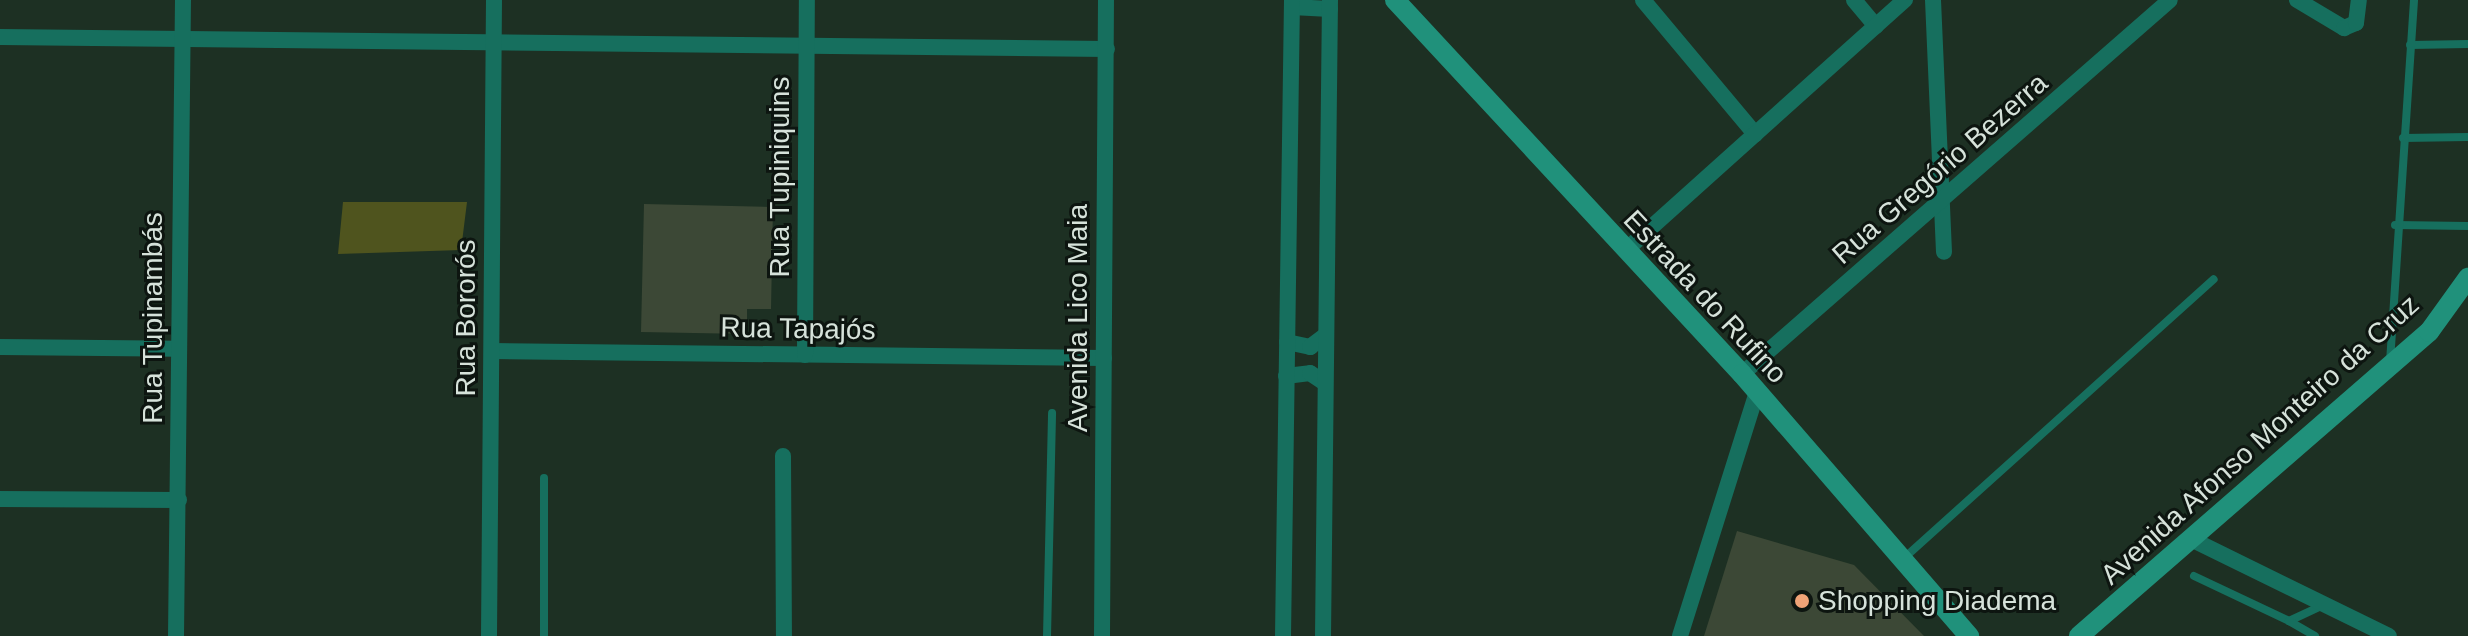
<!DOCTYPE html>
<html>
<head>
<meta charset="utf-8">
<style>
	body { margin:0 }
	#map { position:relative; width:2468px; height:636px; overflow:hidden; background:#1d3023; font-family:Helvetica,sans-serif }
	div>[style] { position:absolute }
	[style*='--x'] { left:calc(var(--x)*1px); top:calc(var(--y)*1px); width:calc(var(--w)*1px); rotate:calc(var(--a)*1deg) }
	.green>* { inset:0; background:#4f541e }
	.building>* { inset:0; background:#3c4836 }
	.lane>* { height:8px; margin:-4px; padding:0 4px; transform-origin:4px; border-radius:4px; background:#166f5e }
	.street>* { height:16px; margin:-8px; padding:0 8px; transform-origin:8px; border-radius:8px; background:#166f5e }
	.secondary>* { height:20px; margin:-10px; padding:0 10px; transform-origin:10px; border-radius:10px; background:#20917b }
	.dots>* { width:22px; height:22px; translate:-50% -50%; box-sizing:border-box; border:4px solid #0d1510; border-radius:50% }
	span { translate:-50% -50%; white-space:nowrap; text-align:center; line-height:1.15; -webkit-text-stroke:6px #0d1510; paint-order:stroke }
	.street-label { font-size:28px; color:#d6e2da }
	.poi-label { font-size:28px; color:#d6e2da }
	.left { translate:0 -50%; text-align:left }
</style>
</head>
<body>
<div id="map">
	<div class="green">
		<div style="clip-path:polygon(343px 202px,467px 202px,461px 250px,338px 254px)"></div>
	</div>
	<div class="building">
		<div style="clip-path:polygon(644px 204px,773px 207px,771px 309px,747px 309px,747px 334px,641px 332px)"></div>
		<div style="clip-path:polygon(1737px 531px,1854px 565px,1924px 636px,1704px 636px)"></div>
	</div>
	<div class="lane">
		<div style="--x:2410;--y:45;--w:58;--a:-1"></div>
		<div style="--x:2403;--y:138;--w:65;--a:-0.9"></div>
		<div style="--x:2395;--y:225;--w:73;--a:0.8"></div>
		<div style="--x:2390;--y:362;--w:363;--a:-86.2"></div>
		<div style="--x:544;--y:478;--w:158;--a:90"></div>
		<div style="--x:1903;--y:559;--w:418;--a:-42"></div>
		<div style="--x:2194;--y:576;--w:105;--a:25.3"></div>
		<div style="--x:2289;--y:621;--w:40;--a:-25"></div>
		<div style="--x:2289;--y:621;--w:30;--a:30"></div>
		<div style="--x:1047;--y:636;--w:223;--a:-88.7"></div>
	</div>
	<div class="street">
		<div style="--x:1643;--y:0;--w:175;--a:50.1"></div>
		<div style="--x:1854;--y:0;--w:34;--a:50"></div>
		<div style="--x:1933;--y:0;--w:252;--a:87.5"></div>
		<div style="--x:2297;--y:0;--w:55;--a:30.8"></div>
		<div style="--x:2344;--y:28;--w:13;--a:-23"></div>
		<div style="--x:2356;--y:23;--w:23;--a:-83"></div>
		<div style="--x:1292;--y:7;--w:38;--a:3"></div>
		<div style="--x:0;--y:37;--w:1107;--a:0.62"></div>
		<div style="--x:1626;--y:250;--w:375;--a:-41.9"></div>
		<div style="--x:1287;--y:342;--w:24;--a:12"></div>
		<div style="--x:1310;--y:347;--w:20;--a:-37"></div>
		<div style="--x:0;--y:347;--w:178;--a:0.6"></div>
		<div style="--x:492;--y:351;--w:612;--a:0.66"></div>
		<div style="--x:805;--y:355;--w:355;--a:-89.7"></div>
		<div style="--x:1742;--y:374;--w:568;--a:-41.15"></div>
		<div style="--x:1286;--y:376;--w:24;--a:-7"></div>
		<div style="--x:1310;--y:373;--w:18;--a:34"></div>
		<div style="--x:783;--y:456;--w:180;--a:89.7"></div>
		<div style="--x:0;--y:499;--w:179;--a:0.3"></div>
		<div style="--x:2193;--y:540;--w:218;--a:26.1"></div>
		<div style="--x:176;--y:636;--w:636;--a:-89.37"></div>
		<div style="--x:489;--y:636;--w:636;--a:-89.55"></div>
		<div style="--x:1102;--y:636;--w:636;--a:-89.64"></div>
		<div style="--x:1283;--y:636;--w:636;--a:-89.19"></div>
		<div style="--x:1323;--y:636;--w:636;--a:-89.37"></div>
		<div style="--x:1680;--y:636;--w:256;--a:-72.5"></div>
	</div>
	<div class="secondary">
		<div style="--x:1395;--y:0;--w:510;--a:47.14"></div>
		<div style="--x:1742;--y:374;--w:347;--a:49.1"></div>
		<div style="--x:2079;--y:636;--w:464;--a:-41"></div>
		<div style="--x:2429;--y:332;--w:67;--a:-54.2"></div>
	</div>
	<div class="dots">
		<div style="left:1802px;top:601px;background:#efa377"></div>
	</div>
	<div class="street-label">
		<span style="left:1940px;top:169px;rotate:-41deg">Rua Gregório Bezerra</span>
		<span style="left:780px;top:177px;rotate:-90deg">Rua Tupiniquins</span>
		<span style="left:1705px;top:297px;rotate:47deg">Estrada do Rufino</span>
		<span style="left:153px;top:318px;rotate:-90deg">Rua Tupinambás</span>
		<span style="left:466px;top:318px;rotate:-90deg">Rua Bororós</span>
		<span style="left:1078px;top:318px;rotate:-90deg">Avenida Lico Maia</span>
		<span style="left:798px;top:329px;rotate:1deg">Rua Tapajós</span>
		<span style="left:2260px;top:440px;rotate:-42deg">Avenida Afonso Monteiro da Cruz</span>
	</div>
	<div class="poi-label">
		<span class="left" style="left:1818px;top:601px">Shopping Diadema</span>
	</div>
</div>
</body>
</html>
